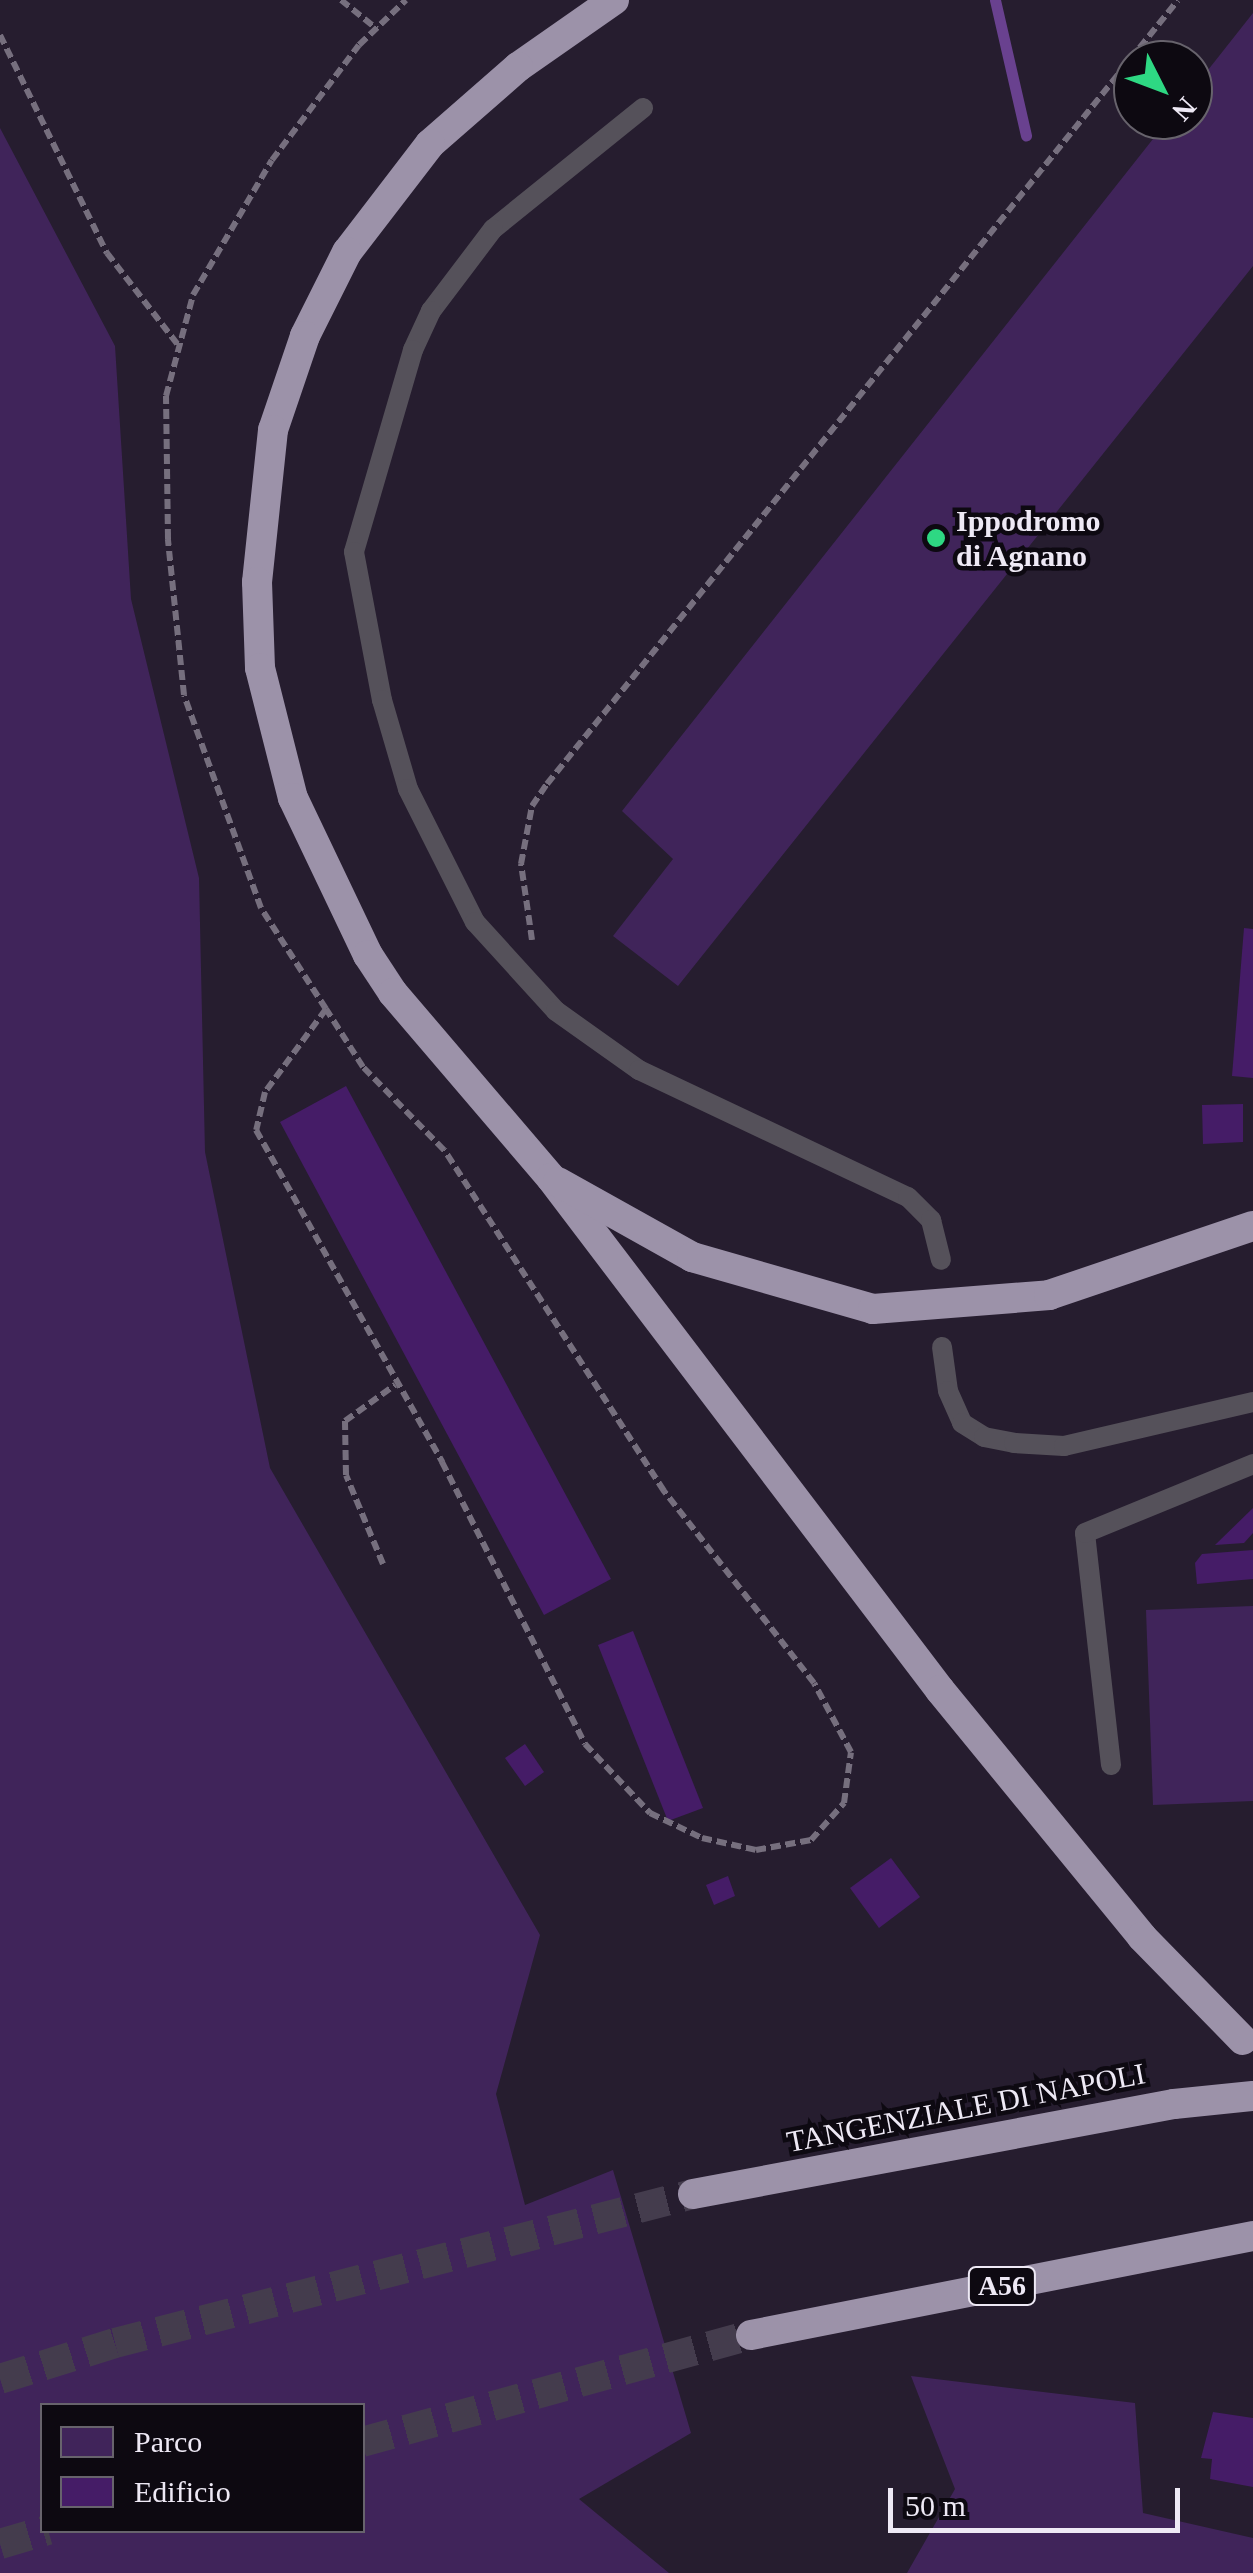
<!DOCTYPE html>
<html>
<head>
<meta charset="utf-8">
<style>
	body { margin:0 }
	#map { position:relative; width:1253px; height:2573px; overflow:hidden; background:#261d2f; font-family:Georgia,serif }
	div>[style] { position:absolute }
	[style*='--x'] { left:calc(var(--x)*1px); top:calc(var(--y)*1px); width:calc(var(--w)*1px); rotate:calc(var(--a)*1deg) }
	.green>* { inset:0; background:#40245a }
	.stream>* { height:11px; margin:-5.5px; padding:0 5.5px; transform-origin:5.5px; border-radius:5.5px; background:#69418f }
	.building>* { inset:0; background:#451c67 }
	.motorway-tunnel>* { height:30px; margin-top:-15px; transform-origin:0; background:repeating-linear-gradient(90deg,#443c4d 0 30px,transparent 0 45px) }
	.path>* { height:6px; margin-top:-3px; transform-origin:0; background:repeating-linear-gradient(90deg,#766f7e 0 10px,transparent 0 15px) }
	.service>* { height:20px; margin:-10px; padding:0 10px; transform-origin:10px; border-radius:10px; background:#55515a }
	.motorway>* { height:30px; margin:-15px; padding:0 15px; transform-origin:15px; border-radius:15px; background:#9c92a9 }
	.dots>* { width:28px; height:28px; translate:-50% -50%; box-sizing:border-box; border:5px solid #0d0911; border-radius:50% }
	span { translate:-50% -50%; white-space:nowrap; text-align:center; line-height:1.15; -webkit-text-stroke:9px #0d0911; paint-order:stroke }
	.shield-label span { padding:2px 8px; background:#0d0911; border:2px solid; border-radius:8px; -webkit-text-stroke-width:0 }
	.shield-label { font-size:28px; color:#eee9f5; font-weight:700 }
	.poi-label { font-size:30px; color:#eee9f5; font-weight:700 }
	.left { translate:0 -50%; text-align:left }
	.street-label { font-size:30px; color:#eee9f5 }
	.legend { position:absolute; left:40px; top:2403px; width:325px; height:130px; box-sizing:border-box; background:#0d0911; border:2px solid #67636c; margin:0; padding:12px 18px; list-style:none; font-size:30px; color:#eee9f5 }
	.legend li { display:flex; align-items:center; gap:20px; height:50px }
	.legend b { width:50px; border:2px solid #67636c }
	.north { position:absolute; left:1113px; top:40px; width:100px; height:100px; box-sizing:border-box; background:#0d0911; border:2px solid #67636c; border-radius:50%; rotate:132deg; font-size:28px; font-weight:700; line-height:40px; text-align:center; color:#eee9f5 }
	.north::after { content:''; display:block; margin:auto; width:35px; height:45px; background:#2ed883; clip-path:polygon(50% 0,100% 100%,50% 72%,0 100%) }
	.scale { position:absolute; left:888px; top:2488px; width:292px; height:45px; box-sizing:border-box; border:5px solid #eee9f5; border-top:0; padding-left:12px; font-size:30px; line-height:35px; white-space:nowrap; color:#eee9f5; -webkit-text-stroke:8px #0d0911; paint-order:stroke }
</style>
</head>
<body>
<div id="map">
	<div class="green">
		<div style="clip-path:polygon(1253px 13px,1253px 266px,678px 986px,613px 936px,673px 859px,622px 811px,1168px 120px,1193px 120px,1193px 89px)"></div>
		<div style="clip-path:polygon(evenodd,0 128px,115px 346px,131px 599px,199px 878px,205px 1152px,270px 1468px,540px 1935px,496px 2094px,525px 2205px,613px 2170px,691px 2433px,579px 2499px,669px 2573px,0 2573px,0 128px,42px 2406px,362px 2406px,362px 2530px,42px 2530px,42px 2406px)"></div>
		<div style="clip-path:polygon(1253px 1606px,1253px 1801px,1153px 1805px,1146px 1610px)"></div>
		<div style="clip-path:polygon(911px 2376px,1135px 2403px,1143px 2513px,1253px 2538px,1253px 2573px,907px 2573px,955px 2489px)"></div>
	</div>
	<div class="stream">
		<div style="--x:995;--y:0;--w:139;--a:77.1"></div>
	</div>
	<div class="building">
		<div style="clip-path:polygon(1244px 928px,1253px 929px,1253px 1078px,1232px 1076px)"></div>
		<div style="clip-path:polygon(346px 1086px,611px 1579px,544px 1615px,280px 1122px)"></div>
		<div style="clip-path:polygon(1243px 1104px,1243px 1142px,1203px 1144px,1202px 1105px)"></div>
		<div style="clip-path:polygon(1253px 1508px,1253px 1533px,1244px 1543px,1215px 1545px)"></div>
		<div style="clip-path:polygon(1253px 1550px,1253px 1579px,1197px 1584px,1195px 1563px,1202px 1554px)"></div>
		<div style="clip-path:polygon(633px 1631px,703px 1808px,668px 1821px,598px 1645px)"></div>
		<div style="clip-path:polygon(525px 1744px,544px 1772px,525px 1786px,505px 1758px)"></div>
		<div style="clip-path:polygon(891px 1858px,920px 1897px,879px 1928px,850px 1888px)"></div>
		<div style="clip-path:polygon(728px 1876px,735px 1896px,714px 1905px,706px 1885px)"></div>
		<div style="clip-path:polygon(1213px 2412px,1253px 2418px,1253px 2487px,1210px 2479px,1212px 2459px,1201px 2458px)"></div>
	</div>
	<div class="motorway-tunnel">
		<div style="--x:0;--y:2379;--w:121;--a:-17.4"></div>
		<div style="--x:115;--y:2343;--w:597;--a:-14.46"></div>
		<div style="--x:362;--y:2442;--w:403;--a:-15.4"></div>
		<div style="--x:0;--y:2544;--w:50;--a:-16.3"></div>
	</div>
	<div class="path">
		<div style="--x:341;--y:0;--w:46;--a:38.9"></div>
		<div style="--x:0;--y:35;--w:243;--a:63.9"></div>
		<div style="--x:107;--y:253;--w:118;--a:52.3"></div>
		<div style="--x:532;--y:940;--w:77;--a:-98.2"></div>
		<div style="--x:521;--y:864;--w:59;--a:-79.3"></div>
		<div style="--x:532;--y:806;--w:27;--a:-56"></div>
		<div style="--x:547;--y:784;--w:1006;--a:-51.17"></div>
		<div style="--x:326;--y:1009;--w:103;--a:126.3"></div>
		<div style="--x:265;--y:1092;--w:39;--a:103"></div>
		<div style="--x:256;--y:1130;--w:381;--a:60.7"></div>
		<div style="--x:442;--y:1462;--w:316;--a:63.1"></div>
		<div style="--x:585;--y:1744;--w:95;--a:46.7"></div>
		<div style="--x:650;--y:1813;--w:58;--a:25.7"></div>
		<div style="--x:702;--y:1838;--w:55;--a:12.5"></div>
		<div style="--x:756;--y:1850;--w:56;--a:-10.3"></div>
		<div style="--x:811;--y:1840;--w:50;--a:-48.3"></div>
		<div style="--x:844;--y:1803;--w:51;--a:-82.2"></div>
		<div style="--x:851;--y:1752;--w:78;--a:-118.2"></div>
		<div style="--x:814;--y:1683;--w:244;--a:-128"></div>
		<div style="--x:664;--y:1491;--w:406;--a:-122.8"></div>
		<div style="--x:444;--y:1150;--w:116;--a:-134.3"></div>
		<div style="--x:363;--y:1067;--w:69;--a:-122.5"></div>
		<div style="--x:326;--y:1009;--w:120;--a:-122.8"></div>
		<div style="--x:261;--y:908;--w:226;--a:-109.9"></div>
		<div style="--x:184;--y:695;--w:157;--a:-95.9"></div>
		<div style="--x:168;--y:539;--w:143;--a:-90.8"></div>
		<div style="--x:166;--y:396;--w:105;--a:-75"></div>
		<div style="--x:193;--y:295;--w:156;--a:-59.7"></div>
		<div style="--x:272;--y:160;--w:144;--a:-52.9"></div>
		<div style="--x:359;--y:45;--w:65;--a:-43.8"></div>
		<div style="--x:383;--y:1564;--w:96;--a:-112.6"></div>
		<div style="--x:346;--y:1475;--w:54;--a:-91.1"></div>
		<div style="--x:345;--y:1421;--w:62;--a:-35.8"></div>
	</div>
	<div class="service">
		<div style="--x:643;--y:108;--w:193;--a:141.1"></div>
		<div style="--x:493;--y:229;--w:103;--a:127.1"></div>
		<div style="--x:431;--y:311;--w:43;--a:114.8"></div>
		<div style="--x:413;--y:350;--w:210;--a:106.3"></div>
		<div style="--x:354;--y:552;--w:151;--a:79.3"></div>
		<div style="--x:382;--y:700;--w:93;--a:73.7"></div>
		<div style="--x:408;--y:789;--w:149;--a:63.3"></div>
		<div style="--x:475;--y:922;--w:120;--a:47.7"></div>
		<div style="--x:556;--y:1011;--w:102;--a:35.4"></div>
		<div style="--x:639;--y:1070;--w:297;--a:25.3"></div>
		<div style="--x:908;--y:1197;--w:33;--a:45"></div>
		<div style="--x:931;--y:1220;--w:41;--a:76"></div>
		<div style="--x:942;--y:1347;--w:44;--a:82.2"></div>
		<div style="--x:948;--y:1391;--w:35;--a:66"></div>
		<div style="--x:962;--y:1423;--w:26;--a:32"></div>
		<div style="--x:984;--y:1437;--w:31;--a:11"></div>
		<div style="--x:1014;--y:1443;--w:50;--a:3.4"></div>
		<div style="--x:1064;--y:1446;--w:194;--a:-13.1"></div>
		<div style="--x:1111;--y:1765;--w:233;--a:-96.4"></div>
		<div style="--x:1085;--y:1533;--w:182;--a:-22.3"></div>
	</div>
	<div class="motorway">
		<div style="--x:614;--y:0;--w:117;--a:145.1"></div>
		<div style="--x:518;--y:67;--w:117;--a:138.8"></div>
		<div style="--x:430;--y:144;--w:136;--a:127.5"></div>
		<div style="--x:347;--y:252;--w:94;--a:116.6"></div>
		<div style="--x:305;--y:336;--w:99;--a:108.8"></div>
		<div style="--x:273;--y:430;--w:153;--a:96"></div>
		<div style="--x:257;--y:582;--w:86;--a:88"></div>
		<div style="--x:260;--y:668;--w:134;--a:75.8"></div>
		<div style="--x:293;--y:798;--w:174;--a:64.5"></div>
		<div style="--x:368;--y:955;--w:45;--a:56.7"></div>
		<div style="--x:393;--y:993;--w:243;--a:49.5"></div>
		<div style="--x:551;--y:1178;--w:643;--a:52.77"></div>
		<div style="--x:940;--y:1690;--w:319;--a:50.7"></div>
		<div style="--x:1142;--y:1937;--w:144;--a:45.6"></div>
		<div style="--x:558;--y:1182;--w:154;--a:29.2"></div>
		<div style="--x:692;--y:1257;--w:188;--a:16"></div>
		<div style="--x:873;--y:1309;--w:177;--a:-4.5"></div>
		<div style="--x:1049;--y:1295;--w:215;--a:-18.7"></div>
		<div style="--x:693;--y:2194;--w:489;--a:-10.6"></div>
		<div style="--x:1174;--y:2104;--w:79;--a:-5.8"></div>
		<div style="--x:751;--y:2335;--w:512;--a:-11.16"></div>
	</div>
	<div class="dots">
		<div style="left:936px;top:538px;background:#2ed883"></div>
	</div>
	<div class="shield-label">
		<span style="left:1002px;top:2286px">A56</span>
	</div>
	<div class="poi-label">
		<span class="left" style="left:956px;top:538px">Ippodromo<br>di Agnano</span>
	</div>
	<div class="street-label">
		<span style="left:966px;top:2108px;rotate:-11deg">TANGENZIALE DI NAPOLI</span>
	</div>
	<ul class="legend">
	<li><b style="height:28px;background:#40245a"></b>Parco</li>
	<li><b style="height:28px;background:#451c67"></b>Edificio</li>
	</ul>
	<div class="north">N</div>
	<div class="scale">50 m</div>
</div>
</body>
</html>
